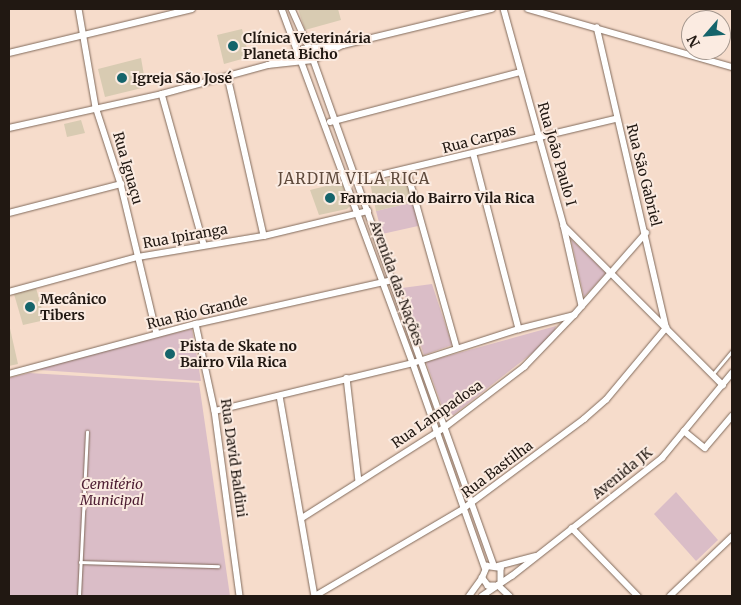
<!DOCTYPE html>
<html>
<head>
<meta charset="utf-8">
<style>
	body { margin:0 }
	#map { position:relative; width:741px; height:605px; overflow:hidden; background:#f6dccb; font-family:Merriweather,serif }
	div>[style] { position:absolute }
	[style*='--x'] { left:calc(var(--x)*1px); top:calc(var(--y)*1px); width:calc(var(--w)*1px); rotate:calc(var(--a)*1deg) }
	.green>* { inset:0; background:#dabdc7 }
	.building>* { inset:0; background:#d8cbb2 }
	.roads { filter:drop-shadow(0 0 1px #816a5b) drop-shadow(0 0 1px #816a5b) }
	.lane>* { height:2.5px; margin:-1.25px; padding:0 1.25px; transform-origin:1.25px; border-radius:1.25px; background:#fff }
	.street>* { height:5.5px; margin:-2.75px; padding:0 2.75px; transform-origin:2.75px; border-radius:2.75px; background:#fff }
	.dots>* { width:14px; height:14px; translate:-50% -50%; box-sizing:border-box; border:2px solid #fbebe1; border-radius:50% }
	span { translate:-50% -50%; white-space:nowrap; text-align:center; line-height:1.15; -webkit-text-stroke:4px #fbebe1; paint-order:stroke }
	.poi-label { font-size:14px; color:#211812; font-weight:700 }
	.left { translate:0 -50%; text-align:left }
	.street-label { font-size:14px; color:#211812 }
	.park-label { font-size:14px; color:#4d1d32; font-style:italic }
	.neighbourhood-label { font-size:15px; color:#5f4a3c; letter-spacing:1px }
	.frame { position:absolute; inset:0; border:10px solid #211812; pointer-events:none }
	.north { position:absolute; left:681px; top:10px; width:50px; height:50px; box-sizing:border-box; background:#fbebe1; border:1px solid #a4978e; border-radius:50%; rotate:243deg; font-size:14px; font-weight:700; line-height:20px; text-align:center; color:#211812 }
	.north::after { content:''; display:block; margin:auto; width:18px; height:22px; background:#15646b; clip-path:polygon(50% 0,100% 100%,50% 72%,0 100%) }
</style>
</head>
<body>
<div id="map">
	<div class="green">
		<div style="clip-path:polygon(414px 202px,418px 226px,382px 234px,376px 211px)"></div>
		<div style="clip-path:polygon(571px 239px,606px 273px,584px 297px)"></div>
		<div style="clip-path:polygon(432px 284px,452px 345px,424px 355px,402px 288px)"></div>
		<div style="clip-path:polygon(556px 326px,554px 333px,540px 347px,447px 420px,426px 362px)"></div>
		<div style="clip-path:polygon(192px 329px,201px 381px,25px 369px)"></div>
		<div style="clip-path:polygon(29px 373px,199px 383px,230px 596px,9px 596px,9px 378px)"></div>
		<div style="clip-path:polygon(676px 492px,718px 540px,696px 561px,654px 514px)"></div>
	</div>
	<div class="building">
		<div style="clip-path:polygon(298px 9px,338px 9px,341px 20px,305px 30px)"></div>
		<div style="clip-path:polygon(242px 29px,249px 57px,224px 64px,217px 35px)"></div>
		<div style="clip-path:polygon(141px 58px,146px 87px,105px 97px,98px 69px)"></div>
		<div style="clip-path:polygon(81px 120px,85px 133px,67px 137px,64px 124px)"></div>
		<div style="clip-path:polygon(408px 175px,414px 202px,376px 211px,370px 183px)"></div>
		<div style="clip-path:polygon(342px 182px,350px 206px,347px 209px,319px 215px,310px 190px)"></div>
		<div style="clip-path:polygon(36px 288px,45px 320px,23px 325px,14px 294px)"></div>
		<div style="clip-path:polygon(9px 324px,18px 364px,9px 366px)"></div>
	</div>
	<div class="roads">
		<div class="lane">
			<div style="--x:712;--y:375;--w:31;--a:-50"></div>
			<div style="--x:80;--y:562;--w:138;--a:1.7"></div>
			<div style="--x:79;--y:596;--w:164;--a:-87.2"></div>
		</div>
		<div class="street">
			<div style="--x:79;--y:9;--w:99;--a:80.2"></div>
			<div style="--x:96;--y:107;--w:81;--a:72"></div>
			<div style="--x:121;--y:184;--w:154;--a:76.5"></div>
			<div style="--x:282;--y:9;--w:377;--a:69.7"></div>
			<div style="--x:413;--y:363;--w:217;--a:70.6"></div>
			<div style="--x:292;--y:9;--w:42;--a:65.9"></div>
			<div style="--x:309;--y:47;--w:550;--a:70.35"></div>
			<div style="--x:504;--y:9;--w:225;--a:74.5"></div>
			<div style="--x:564;--y:226;--w:82;--a:77.3"></div>
			<div style="--x:528;--y:9;--w:212;--a:15.9"></div>
			<div style="--x:9;--y:53;--w:188;--a:-13.5"></div>
			<div style="--x:272;--y:63;--w:34;--a:-24"></div>
			<div style="--x:303;--y:49;--w:40;--a:-5.7"></div>
			<div style="--x:343;--y:45;--w:153;--a:-13.6"></div>
			<div style="--x:228;--y:77;--w:163;--a:77.2"></div>
			<div style="--x:162;--y:94;--w:156;--a:74.4"></div>
			<div style="--x:330;--y:122;--w:197;--a:-14.7"></div>
			<div style="--x:9;--y:128;--w:157;--a:-12.5"></div>
			<div style="--x:162;--y:94;--w:110;--a:-15.3"></div>
			<div style="--x:268;--y:65;--w:45;--a:-6.3"></div>
			<div style="--x:313;--y:60;--w:34;--a:-27"></div>
			<div style="--x:474;--y:155;--w:180;--a:75.5"></div>
			<div style="--x:407;--y:170;--w:185;--a:74.3"></div>
			<div style="--x:355;--y:181;--w:268;--a:-13.4"></div>
			<div style="--x:9;--y:213;--w:116;--a:-14.5"></div>
			<div style="--x:564;--y:226;--w:225;--a:45"></div>
			<div style="--x:9;--y:292;--w:134;--a:-15.2"></div>
			<div style="--x:138;--y:257;--w:128;--a:-9.5"></div>
			<div style="--x:264;--y:236;--w:107;--a:-13.5"></div>
			<div style="--x:196;--y:324;--w:89;--a:77.7"></div>
			<div style="--x:215;--y:411;--w:187;--a:82.3"></div>
			<div style="--x:9;--y:374;--w:194;--a:-15"></div>
			<div style="--x:196;--y:324;--w:202;--a:-12.6"></div>
			<div style="--x:347;--y:378;--w:104;--a:83.4"></div>
			<div style="--x:280;--y:396;--w:203;--a:80.1"></div>
			<div style="--x:215;--y:411;--w:204;--a:-13.6"></div>
			<div style="--x:413;--y:363;--w:111;--a:-17.8"></div>
			<div style="--x:519;--y:329;--w:57;--a:-14.3"></div>
			<div style="--x:574;--y:315;--w:109;--a:-48.7"></div>
			<div style="--x:684;--y:431;--w:27;--a:39"></div>
			<div style="--x:705;--y:448;--w:42;--a:-49.8"></div>
			<div style="--x:302;--y:518;--w:168;--a:-32.4"></div>
			<div style="--x:444;--y:428;--w:101;--a:-37.3"></div>
			<div style="--x:524;--y:367;--w:72;--a:-46.1"></div>
			<div style="--x:572;--y:528;--w:95;--a:45.9"></div>
			<div style="--x:498;--y:566;--w:38;--a:-15"></div>
			<div style="--x:498;--y:585;--w:16;--a:43"></div>
			<div style="--x:495;--y:586;--w:7;--a:180"></div>
			<div style="--x:488;--y:586;--w:10;--a:-127"></div>
			<div style="--x:482;--y:578;--w:13;--a:-67"></div>
			<div style="--x:487;--y:566;--w:14;--a:8"></div>
			<div style="--x:501;--y:568;--w:14;--a:90"></div>
			<div style="--x:315;--y:596;--w:172;--a:-30.4"></div>
			<div style="--x:463;--y:509;--w:151;--a:-36.6"></div>
			<div style="--x:584;--y:419;--w:29;--a:-41"></div>
			<div style="--x:606;--y:400;--w:94;--a:-50.2"></div>
			<div style="--x:666;--y:328;--w:308;--a:-103"></div>
			<div style="--x:469;--y:596;--w:22;--a:-54"></div>
			<div style="--x:482;--y:596;--w:36;--a:-34"></div>
			<div style="--x:512;--y:576;--w:191;--a:-38.2"></div>
			<div style="--x:662;--y:458;--w:110;--a:-50.5"></div>
			<div style="--x:670;--y:596;--w:86;--a:-43.6"></div>
		</div>
	</div>
	<div class="dots">
		<div style="left:233px;top:46px;background:#15646b"></div>
		<div style="left:122px;top:78px;background:#15646b"></div>
		<div style="left:330px;top:198px;background:#15646b"></div>
		<div style="left:30px;top:307px;background:#15646b"></div>
		<div style="left:170px;top:354px;background:#15646b"></div>
	</div>
	<div class="poi-label">
		<span class="left" style="left:243px;top:46px">Clínica Veterinária<br>Planeta Bicho</span>
		<span class="left" style="left:132px;top:78px">Igreja São José</span>
		<span class="left" style="left:340px;top:198px">Farmacia do Bairro Vila Rica</span>
		<span class="left" style="left:40px;top:307px">Mecânico<br>Tibers</span>
		<span class="left" style="left:180px;top:354px">Pista de Skate no<br>Bairro Vila Rica</span>
	</div>
	<div class="street-label">
		<span style="left:479px;top:139px;rotate:-15deg">Rua Carpas</span>
		<span style="left:557px;top:154px;rotate:74deg">Rua João Paulo I</span>
		<span style="left:128px;top:168px;rotate:74deg">Rua Iguaçu</span>
		<span style="left:644px;top:175px;rotate:76deg">Rua São Gabriel</span>
		<span style="left:185px;top:236px;rotate:-10deg">Rua Ipiranga</span>
		<span style="left:397px;top:283px;rotate:70deg">Avenida das Nações</span>
		<span style="left:197px;top:312px;rotate:-14deg">Rua Rio Grande</span>
		<span style="left:437px;top:414px;rotate:-35deg">Rua Lampadosa</span>
		<span style="left:234px;top:458px;rotate:82deg">Rua David Baldini</span>
		<span style="left:497px;top:469px;rotate:-37deg">Rua Bastilha</span>
		<span style="left:622px;top:473px;rotate:-39deg">Avenida JK</span>
	</div>
	<div class="park-label">
		<span style="left:112px;top:492px">Cemitério<br>Municipal</span>
	</div>
	<div class="neighbourhood-label">
		<span style="left:354px;top:179px">JARDIM VILA RICA</span>
	</div>
	<div class="frame"></div>
	<div class="north">N</div>
</div>
</body>
</html>
